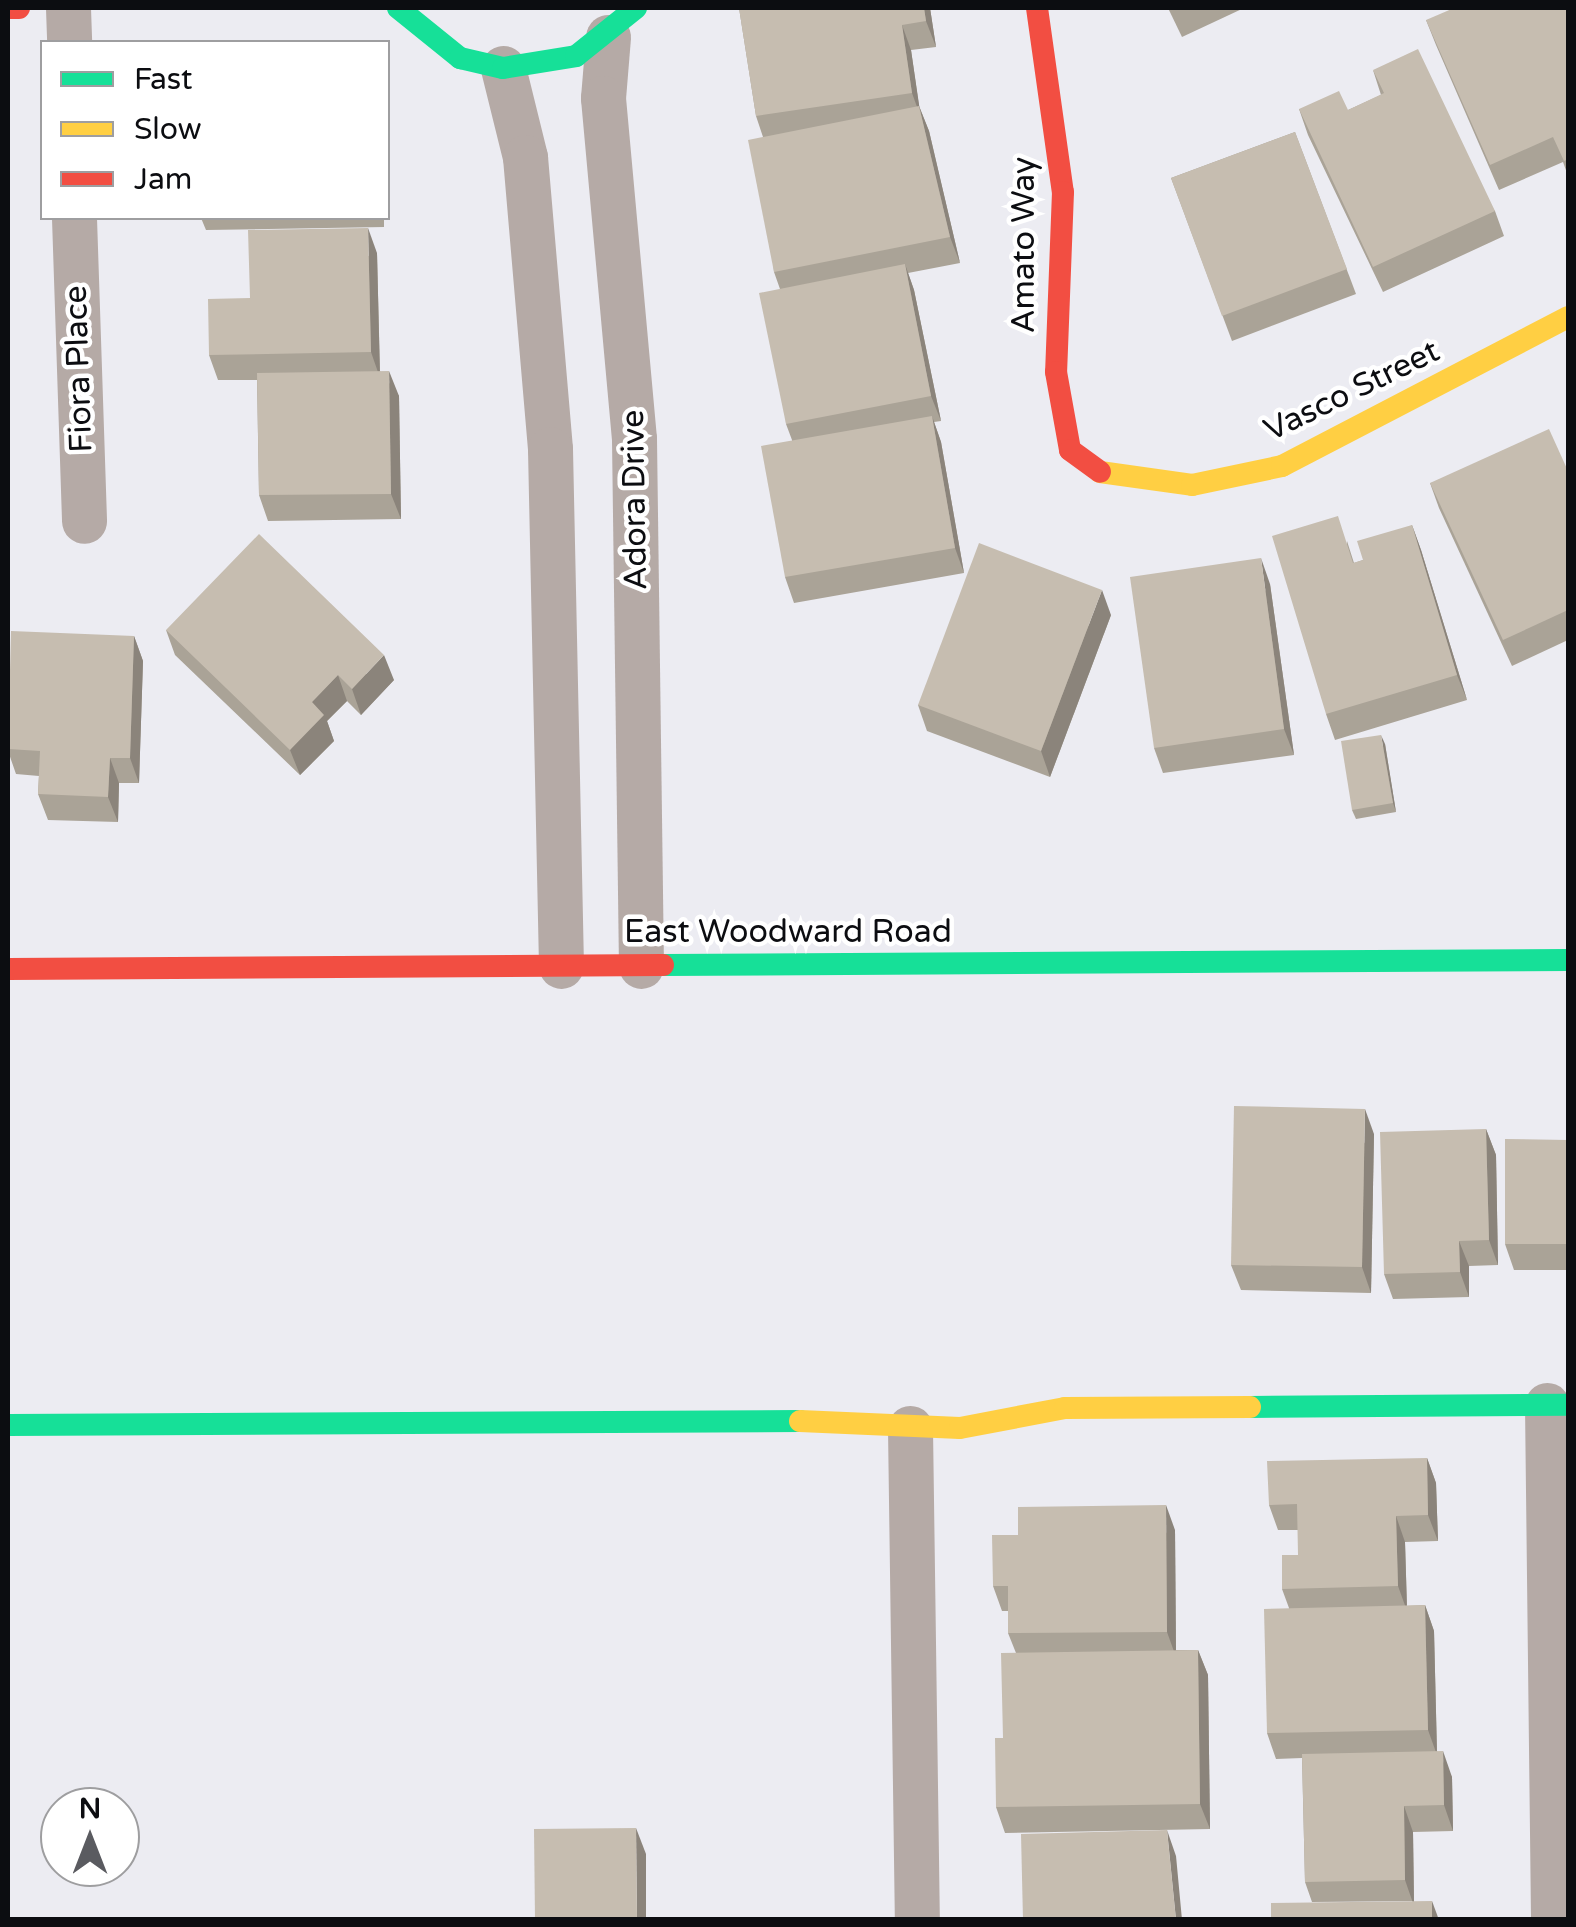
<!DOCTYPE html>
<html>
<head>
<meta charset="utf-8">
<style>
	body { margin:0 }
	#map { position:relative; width:1576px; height:1927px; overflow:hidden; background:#ececf2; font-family:"Varela Round",sans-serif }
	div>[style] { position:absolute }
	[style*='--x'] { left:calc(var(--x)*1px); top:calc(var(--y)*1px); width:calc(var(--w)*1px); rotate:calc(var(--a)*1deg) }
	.street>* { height:45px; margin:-22.5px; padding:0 22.5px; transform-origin:22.5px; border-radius:22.5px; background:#b5aaa6 }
	.fast>* { height:22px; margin:-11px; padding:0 11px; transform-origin:11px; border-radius:11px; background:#16e098 }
	.slow>* { height:22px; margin:-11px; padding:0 11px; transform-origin:11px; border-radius:11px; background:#ffcf43 }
	.jam>* { height:22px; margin:-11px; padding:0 11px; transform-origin:11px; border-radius:11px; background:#f24e42 }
	.wall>* { inset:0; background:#aaa397 }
	.shaded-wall>* { inset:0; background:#8b847b }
	.building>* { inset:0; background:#c6bdb0 }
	span { translate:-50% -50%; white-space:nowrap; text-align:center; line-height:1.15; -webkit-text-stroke:9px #fff; paint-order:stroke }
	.street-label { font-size:32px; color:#0c0d11 }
	.frame { position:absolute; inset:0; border:10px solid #0c0d11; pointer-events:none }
	.legend { position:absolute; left:40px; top:40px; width:350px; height:180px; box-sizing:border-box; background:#fff; border:2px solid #9e9ea0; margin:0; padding:12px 18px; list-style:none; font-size:30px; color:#0c0d11 }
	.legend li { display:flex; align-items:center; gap:20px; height:50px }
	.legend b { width:50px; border:2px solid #9e9ea0 }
	.north { position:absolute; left:40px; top:1787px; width:100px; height:100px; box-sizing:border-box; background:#fff; border:2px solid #9e9ea0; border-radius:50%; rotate:0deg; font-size:28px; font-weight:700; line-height:40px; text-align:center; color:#0c0d11 }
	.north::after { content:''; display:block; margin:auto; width:35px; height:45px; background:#5a5b60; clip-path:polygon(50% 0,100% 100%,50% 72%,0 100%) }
</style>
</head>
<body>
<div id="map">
	<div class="street">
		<div style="--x:68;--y:8;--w:34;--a:88"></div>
		<div style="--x:608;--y:37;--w:61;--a:94.7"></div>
		<div style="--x:603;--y:98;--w:342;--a:84.8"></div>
		<div style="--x:634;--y:439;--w:527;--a:89.24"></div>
		<div style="--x:503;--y:68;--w:92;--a:76.1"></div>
		<div style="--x:525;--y:157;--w:293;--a:85.1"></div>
		<div style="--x:550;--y:449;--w:517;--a:88.78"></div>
		<div style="--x:74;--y:218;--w:303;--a:88.1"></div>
		<div style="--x:1547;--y:1405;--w:515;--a:89.33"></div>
		<div style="--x:910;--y:1428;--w:492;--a:89.2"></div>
	</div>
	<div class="fast">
		<div style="--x:398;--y:8;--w:80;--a:38.9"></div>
		<div style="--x:460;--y:58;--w:44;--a:13.1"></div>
		<div style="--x:503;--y:68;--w:74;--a:-9.3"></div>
		<div style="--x:576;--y:56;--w:77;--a:-38.7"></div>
		<div style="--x:663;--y:965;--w:905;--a:-0.32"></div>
		<div style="--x:1250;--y:1407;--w:318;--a:-0.4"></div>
		<div style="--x:8;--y:1425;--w:792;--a:-0.29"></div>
	</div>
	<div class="slow">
		<div style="--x:1100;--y:472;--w:93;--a:8"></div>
		<div style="--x:1192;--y:485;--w:92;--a:-11.9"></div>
		<div style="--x:1282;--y:466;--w:322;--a:-27.5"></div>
		<div style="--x:800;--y:1421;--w:160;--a:2.5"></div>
		<div style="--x:960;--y:1428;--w:107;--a:-10.8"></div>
		<div style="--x:1065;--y:1408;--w:185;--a:-0.3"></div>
	</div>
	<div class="jam">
		<div style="--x:8;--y:8;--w:11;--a:0"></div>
		<div style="--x:1037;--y:8;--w:186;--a:82"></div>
		<div style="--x:1063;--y:192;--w:180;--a:92.2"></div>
		<div style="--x:1056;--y:372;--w:79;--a:79.8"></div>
		<div style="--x:1070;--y:450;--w:37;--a:36"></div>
		<div style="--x:8;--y:969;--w:655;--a:-0.35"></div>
	</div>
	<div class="wall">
		<div style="clip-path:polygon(739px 8px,930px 8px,936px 47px,911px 50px,919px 106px,929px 131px,960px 263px,908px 273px,914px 290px,941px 421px,934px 422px,941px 442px,964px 573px,794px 603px,785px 577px,792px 440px,786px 424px,780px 289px,774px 272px,763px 137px,756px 116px)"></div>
		<div style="clip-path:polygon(1168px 8px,1244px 8px,1182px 37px)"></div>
		<div style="clip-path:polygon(1568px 12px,1568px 176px,1563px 162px,1499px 190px,1436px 45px,1426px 20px)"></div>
		<div style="clip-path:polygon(1373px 70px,1495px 211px,1504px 236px,1383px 292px,1308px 135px,1299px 109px,1348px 110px,1381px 95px)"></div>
		<div style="clip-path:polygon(1295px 132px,1356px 294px,1232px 341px,1171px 178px)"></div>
		<div style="clip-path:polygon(201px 218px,384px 218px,384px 227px,206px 230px)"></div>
		<div style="clip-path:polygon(377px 253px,380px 371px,399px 396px,401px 519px,268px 521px,259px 495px,257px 380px,218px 380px,209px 355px,250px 298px)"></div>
		<div style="clip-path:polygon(1568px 471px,1568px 640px,1512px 666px,1439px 508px,1430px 483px)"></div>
		<div style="clip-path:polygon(1412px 525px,1421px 550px,1467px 700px,1335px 740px,1326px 714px,1347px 541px,1354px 563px,1363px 560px)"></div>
		<div style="clip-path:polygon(1270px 584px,1294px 755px,1163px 773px,1154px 748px)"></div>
		<div style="clip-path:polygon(1111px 615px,1050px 777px,927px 731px,918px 705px)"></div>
		<div style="clip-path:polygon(166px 630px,394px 680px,361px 715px,347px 701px,327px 721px,334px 741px,300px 775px,175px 655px)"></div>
		<div style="clip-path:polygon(134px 636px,143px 661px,139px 783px,119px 783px,118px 822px,48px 820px,38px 794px,39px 776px,16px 774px,8px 751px,8px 727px)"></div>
		<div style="clip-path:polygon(1385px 744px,1396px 812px,1356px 819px,1352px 810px)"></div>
		<div style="clip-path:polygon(1486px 1129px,1496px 1155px,1498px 1265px,1469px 1266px,1469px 1297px,1393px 1299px,1384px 1274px)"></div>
		<div style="clip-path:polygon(1374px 1134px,1371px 1293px,1241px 1290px,1231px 1265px)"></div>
		<div style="clip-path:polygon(1568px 1140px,1568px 1270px,1514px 1270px,1505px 1244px)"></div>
		<div style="clip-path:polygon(1427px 1458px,1436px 1483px,1438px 1541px,1405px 1542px,1407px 1606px,1425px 1605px,1434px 1631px,1437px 1751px,1452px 1777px,1453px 1831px,1413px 1832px,1414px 1901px,1312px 1902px,1305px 1882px,1302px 1758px,1276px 1759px,1267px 1733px,1289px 1608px,1282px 1589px,1298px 1555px,1298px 1530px,1278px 1530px,1269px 1505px)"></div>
		<div style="clip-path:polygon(1175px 1530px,1176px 1650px,1198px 1650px,1208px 1675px,1210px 1829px,1005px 1833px,996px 1807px,1003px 1738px,1016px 1653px,1008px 1633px,1008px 1611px,1002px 1611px,993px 1586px)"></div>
	</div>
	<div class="shaded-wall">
		<div style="clip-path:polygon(924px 8px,930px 8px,936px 47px,926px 21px)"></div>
		<div style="clip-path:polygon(902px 25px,911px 50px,921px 118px,912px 93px)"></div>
		<div style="clip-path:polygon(919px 106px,929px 131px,960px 263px,950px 237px)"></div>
		<div style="clip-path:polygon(368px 228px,377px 253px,380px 378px,371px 352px)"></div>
		<div style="clip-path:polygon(905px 264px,914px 290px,941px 421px,931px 396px)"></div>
		<div style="clip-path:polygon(389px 371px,399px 396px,401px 519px,391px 494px)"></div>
		<div style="clip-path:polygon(932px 416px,941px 442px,964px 573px,955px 548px)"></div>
		<div style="clip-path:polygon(1412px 525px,1421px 550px,1467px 700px,1457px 675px)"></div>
		<div style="clip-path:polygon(1261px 558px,1270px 584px,1294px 755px,1284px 729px)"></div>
		<div style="clip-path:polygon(1102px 590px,1111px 615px,1050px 777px,1041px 751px)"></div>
		<div style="clip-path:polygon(134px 636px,143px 661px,139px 783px,130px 758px)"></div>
		<div style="clip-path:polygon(384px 655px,394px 680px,361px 715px,352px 689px)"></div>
		<div style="clip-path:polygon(338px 675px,347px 701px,327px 721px,334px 741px,300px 775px,290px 750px,312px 702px)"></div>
		<div style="clip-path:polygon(1381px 735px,1385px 744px,1396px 812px,1393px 803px)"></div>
		<div style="clip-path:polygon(110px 758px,119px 783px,118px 822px,108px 797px)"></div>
		<div style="clip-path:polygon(1365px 1109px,1374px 1134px,1371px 1293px,1362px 1267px)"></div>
		<div style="clip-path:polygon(1486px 1129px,1496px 1155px,1498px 1265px,1489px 1240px)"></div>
		<div style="clip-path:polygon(1459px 1241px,1469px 1266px,1469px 1297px,1460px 1272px)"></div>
		<div style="clip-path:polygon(1427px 1458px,1436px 1483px,1438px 1541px,1428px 1515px)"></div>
		<div style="clip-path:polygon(1166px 1505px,1175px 1530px,1176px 1657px,1167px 1632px)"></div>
		<div style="clip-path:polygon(1396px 1516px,1405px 1542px,1407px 1611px,1398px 1586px)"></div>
		<div style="clip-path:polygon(1425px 1605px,1434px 1631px,1437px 1755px,1428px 1730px)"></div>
		<div style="clip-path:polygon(1198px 1650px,1208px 1675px,1210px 1829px,1200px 1804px)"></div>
		<div style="clip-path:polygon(1443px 1751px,1452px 1777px,1453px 1831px,1444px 1805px)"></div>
		<div style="clip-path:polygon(1404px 1806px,1413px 1832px,1414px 1906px,1405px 1880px)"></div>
		<div style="clip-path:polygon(636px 1828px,646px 1854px,646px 1920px,637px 1920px)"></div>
		<div style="clip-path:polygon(1167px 1830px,1176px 1856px,1182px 1920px,1176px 1920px)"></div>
		<div style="clip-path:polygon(1432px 1901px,1439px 1920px,1432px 1920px)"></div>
	</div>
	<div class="building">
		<div style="clip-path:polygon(739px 8px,924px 8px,926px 21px,902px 25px,912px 93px,756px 116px)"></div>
		<div style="clip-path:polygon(1454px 8px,1566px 8px,1568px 12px,1568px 159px,1564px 161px,1553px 137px,1490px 165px,1426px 20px)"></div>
		<div style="clip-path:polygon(1418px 49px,1495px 211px,1373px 267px,1299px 109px,1339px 91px,1348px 110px,1384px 93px,1373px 70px)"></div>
		<div style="clip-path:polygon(919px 106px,950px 237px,774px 272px,748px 140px)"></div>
		<div style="clip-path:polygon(1295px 132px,1347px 269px,1222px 316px,1171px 178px)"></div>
		<div style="clip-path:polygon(368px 228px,371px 352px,209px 355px,208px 299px,250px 298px,248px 230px)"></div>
		<div style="clip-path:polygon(905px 264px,931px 396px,786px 424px,759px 293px)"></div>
		<div style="clip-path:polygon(389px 371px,391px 494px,259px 495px,257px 373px)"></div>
		<div style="clip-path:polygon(932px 416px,955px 548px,785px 577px,761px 446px)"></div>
		<div style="clip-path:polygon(1549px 429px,1568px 471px,1568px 610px,1503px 640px,1430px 483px)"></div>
		<div style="clip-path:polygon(1338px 516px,1353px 563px,1363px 560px,1357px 541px,1412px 525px,1457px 675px,1326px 714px,1272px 536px)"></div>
		<div style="clip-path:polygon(259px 534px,384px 655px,352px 689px,338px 675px,312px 702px,324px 715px,290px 750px,166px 630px)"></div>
		<div style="clip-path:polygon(979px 543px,1102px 590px,1041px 751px,918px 705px)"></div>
		<div style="clip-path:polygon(1261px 558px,1284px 729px,1154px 748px,1130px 577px)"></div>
		<div style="clip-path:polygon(11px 631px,134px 636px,130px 758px,110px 758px,108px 797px,38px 794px,40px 751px,8px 749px)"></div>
		<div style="clip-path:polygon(1381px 735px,1393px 803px,1352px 810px,1341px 741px)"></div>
		<div style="clip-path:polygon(1234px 1106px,1365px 1109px,1362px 1267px,1231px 1265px)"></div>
		<div style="clip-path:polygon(1486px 1129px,1489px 1240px,1459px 1241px,1460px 1272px,1384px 1274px,1380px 1132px)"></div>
		<div style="clip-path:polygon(1505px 1139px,1568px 1140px,1568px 1244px,1505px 1244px)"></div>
		<div style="clip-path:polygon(1427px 1458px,1428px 1515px,1396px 1516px,1398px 1586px,1282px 1589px,1282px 1555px,1298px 1555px,1297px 1504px,1269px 1505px,1267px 1461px)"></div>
		<div style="clip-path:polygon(1166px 1505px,1167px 1632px,1008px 1633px,1008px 1586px,993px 1586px,992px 1535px,1018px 1535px,1018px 1507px)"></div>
		<div style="clip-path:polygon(1425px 1605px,1428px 1730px,1267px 1733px,1264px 1609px)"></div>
		<div style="clip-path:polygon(1198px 1650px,1200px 1804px,996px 1807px,995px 1738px,1003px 1738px,1001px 1653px)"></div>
		<div style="clip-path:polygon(1443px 1751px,1444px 1805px,1404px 1806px,1405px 1880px,1305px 1882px,1302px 1754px)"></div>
		<div style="clip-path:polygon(636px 1828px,637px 1920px,535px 1920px,534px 1829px)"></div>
		<div style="clip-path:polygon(1167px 1830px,1176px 1920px,1023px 1920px,1021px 1834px)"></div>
		<div style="clip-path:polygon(1432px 1901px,1432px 1920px,1271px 1920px,1271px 1903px)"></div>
	</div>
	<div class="street-label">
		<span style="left:1024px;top:245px;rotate:-90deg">Amato Way</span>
		<span style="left:79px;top:369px;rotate:-92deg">Fiora Place</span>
		<span style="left:1352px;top:391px;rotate:-26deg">Vasco Street</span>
		<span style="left:635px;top:500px;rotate:-91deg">Adora Drive</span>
		<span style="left:788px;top:932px">East Woodward Road</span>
	</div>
	<div class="frame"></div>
	<ul class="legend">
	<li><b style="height:12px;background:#16e098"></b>Fast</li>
	<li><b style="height:12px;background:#ffcf43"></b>Slow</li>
	<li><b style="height:12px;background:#f24e42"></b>Jam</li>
	</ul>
	<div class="north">N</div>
</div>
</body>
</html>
